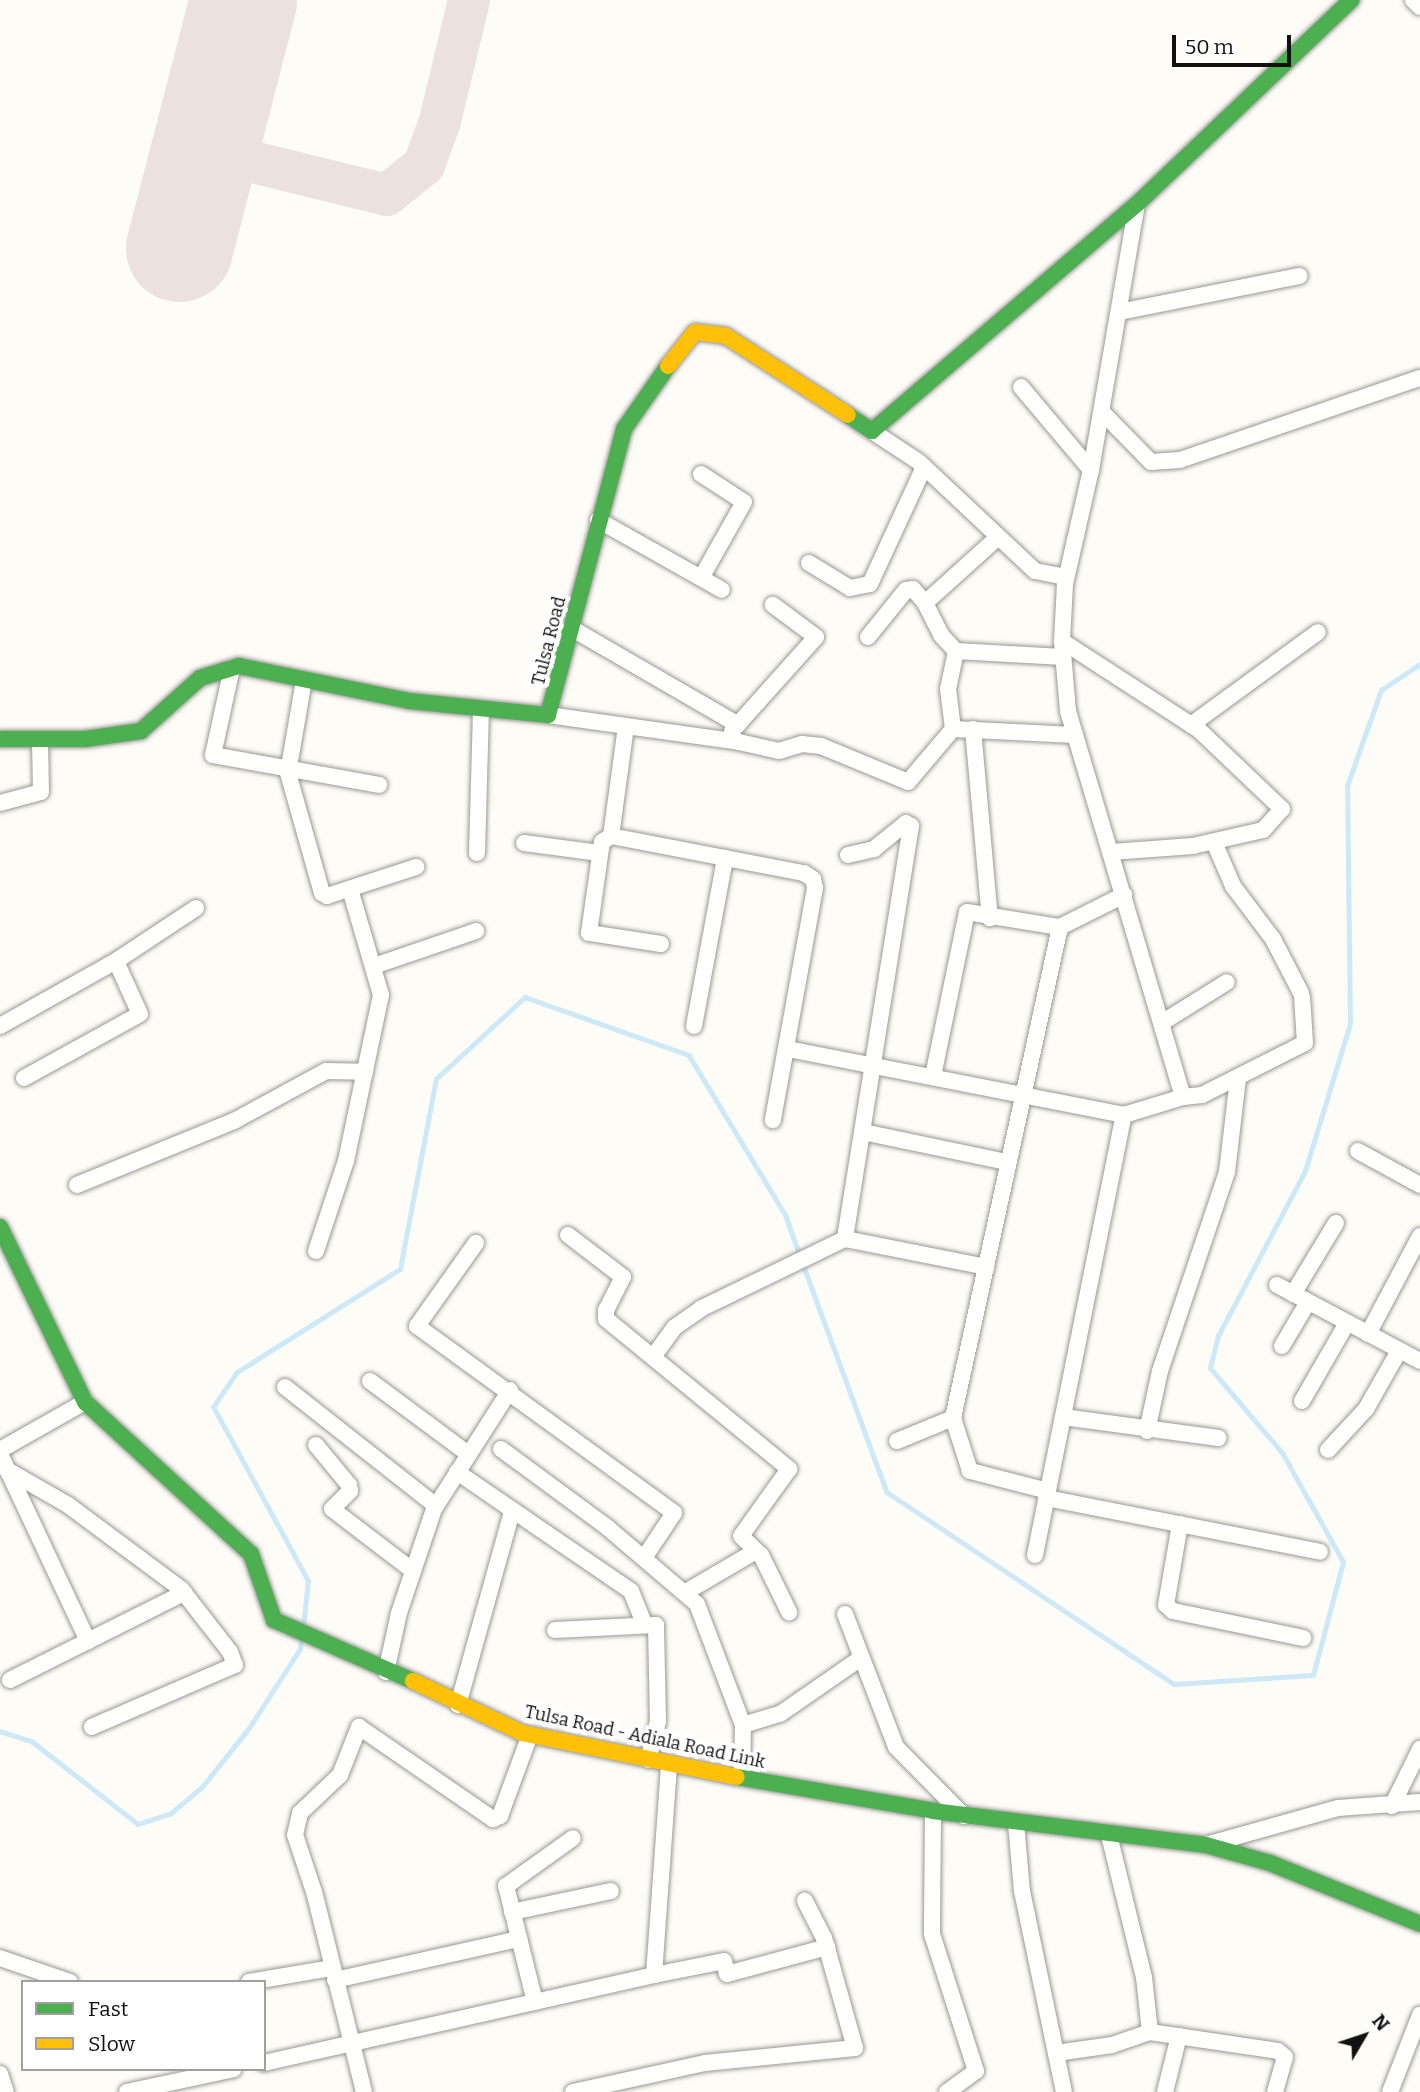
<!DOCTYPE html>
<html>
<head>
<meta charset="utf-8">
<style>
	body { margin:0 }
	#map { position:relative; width:1420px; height:2092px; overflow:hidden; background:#fdfcf7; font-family:Bitter,serif }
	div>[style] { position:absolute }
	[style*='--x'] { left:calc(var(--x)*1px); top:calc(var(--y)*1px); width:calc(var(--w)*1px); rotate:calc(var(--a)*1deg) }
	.stream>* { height:4.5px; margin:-2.25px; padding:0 2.25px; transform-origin:2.25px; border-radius:2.25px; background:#cde8f7 }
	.taxiway>* { height:42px; margin:-21px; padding:0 21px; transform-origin:21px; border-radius:21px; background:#ebe1df }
	.runway>* { height:107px; margin:-53.5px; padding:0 53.5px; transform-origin:53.5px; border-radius:53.5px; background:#ebe1df }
	.roads { filter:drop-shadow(0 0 2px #979795) drop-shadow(0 0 2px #979795) }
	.street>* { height:16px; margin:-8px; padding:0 8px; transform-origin:8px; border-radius:8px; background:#fffffe }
	.fast>* { height:16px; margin:-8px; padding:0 8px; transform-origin:8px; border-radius:8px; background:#4caf50 }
	.slow>* { height:16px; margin:-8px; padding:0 8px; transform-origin:8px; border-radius:8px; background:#ffc107 }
	span { translate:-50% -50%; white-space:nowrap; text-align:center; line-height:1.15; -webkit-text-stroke:7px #fff; paint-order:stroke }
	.street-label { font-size:18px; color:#111 }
	.legend { position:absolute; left:21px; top:1980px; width:245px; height:91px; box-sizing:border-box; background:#fff; border:2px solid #a0a0a0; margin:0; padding:9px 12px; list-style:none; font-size:21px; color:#111 }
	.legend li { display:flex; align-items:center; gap:14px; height:35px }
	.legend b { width:35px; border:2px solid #a0a0a0 }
	.north { position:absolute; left:1329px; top:2001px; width:70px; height:70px; -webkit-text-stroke:5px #fff; paint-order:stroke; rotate:51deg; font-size:19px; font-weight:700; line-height:28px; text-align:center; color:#111 }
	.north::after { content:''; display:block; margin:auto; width:24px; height:32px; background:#111; clip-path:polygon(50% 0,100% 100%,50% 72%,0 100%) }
	.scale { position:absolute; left:1172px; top:35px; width:119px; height:32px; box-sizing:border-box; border:4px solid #111; border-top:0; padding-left:9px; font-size:21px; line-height:24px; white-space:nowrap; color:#111; -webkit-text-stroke:5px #fff; paint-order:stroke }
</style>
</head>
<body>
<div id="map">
	<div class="stream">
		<div style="--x:803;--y:1264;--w:243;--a:69.8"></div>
		<div style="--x:887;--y:1492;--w:345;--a:33.8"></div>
		<div style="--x:1174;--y:1684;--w:139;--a:-3.7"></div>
		<div style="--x:1313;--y:1675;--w:117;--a:-75.1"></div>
		<div style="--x:1343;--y:1562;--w:125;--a:-119.2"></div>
		<div style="--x:1282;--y:1453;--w:111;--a:-130.3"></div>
		<div style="--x:1210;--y:1368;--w:33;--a:-76"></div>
		<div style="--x:1218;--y:1336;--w:187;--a:-62.2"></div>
		<div style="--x:1305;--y:1171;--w:154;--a:-73"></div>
		<div style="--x:1350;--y:1024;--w:238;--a:-90.7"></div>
		<div style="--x:1347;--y:786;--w:102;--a:-70.5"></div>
		<div style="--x:1381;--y:690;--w:47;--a:-33.7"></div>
		<div style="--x:303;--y:1626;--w:45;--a:-83.7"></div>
		<div style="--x:308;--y:1581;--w:198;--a:-118.6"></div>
		<div style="--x:213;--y:1407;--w:42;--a:-55.6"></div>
		<div style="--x:237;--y:1372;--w:193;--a:-32.3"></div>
		<div style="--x:400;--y:1269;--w:193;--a:-79.3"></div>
		<div style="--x:436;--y:1079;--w:121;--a:-42.7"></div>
		<div style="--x:525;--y:997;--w:174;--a:19.5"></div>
		<div style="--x:689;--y:1055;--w:188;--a:58.9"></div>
		<div style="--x:786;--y:1216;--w:42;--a:70.7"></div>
		<div style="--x:0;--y:1731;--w:35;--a:18"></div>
		<div style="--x:33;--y:1742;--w:133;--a:38"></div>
		<div style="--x:138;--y:1824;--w:35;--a:-18"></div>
		<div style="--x:171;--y:1813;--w:40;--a:-40"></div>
		<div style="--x:202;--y:1787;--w:75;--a:-51.5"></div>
		<div style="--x:249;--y:1728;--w:94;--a:-57.2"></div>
		<div style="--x:300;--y:1649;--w:11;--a:-85"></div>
	</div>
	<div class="taxiway">
		<div style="--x:204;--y:150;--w:188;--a:13.8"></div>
		<div style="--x:387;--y:195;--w:48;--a:-39"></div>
		<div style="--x:424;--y:165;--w:47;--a:-70"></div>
		<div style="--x:440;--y:121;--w:124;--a:-76.5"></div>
	</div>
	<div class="runway">
		<div style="--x:179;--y:248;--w:256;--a:-75.5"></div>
	</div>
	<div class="roads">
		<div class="street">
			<div style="--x:1413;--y:0;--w:10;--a:45"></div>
			<div style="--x:1119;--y:312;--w:184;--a:-11.3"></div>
			<div style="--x:1021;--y:387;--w:109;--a:49.9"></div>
			<div style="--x:1102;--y:412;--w:70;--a:45.6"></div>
			<div style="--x:1151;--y:462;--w:29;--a:-4"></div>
			<div style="--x:1180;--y:460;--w:254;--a:-18.9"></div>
			<div style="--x:872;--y:431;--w:56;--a:33.4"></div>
			<div style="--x:919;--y:462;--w:159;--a:43.2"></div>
			<div style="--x:1035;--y:571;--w:32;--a:11"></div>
			<div style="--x:701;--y:474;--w:51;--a:33.1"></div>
			<div style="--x:744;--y:502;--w:87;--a:119.5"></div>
			<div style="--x:598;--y:520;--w:142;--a:29.4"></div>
			<div style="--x:997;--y:538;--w:97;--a:137.9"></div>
			<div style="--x:925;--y:603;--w:36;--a:63"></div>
			<div style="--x:941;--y:635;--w:22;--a:47"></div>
			<div style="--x:956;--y:651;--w:107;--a:3.2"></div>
			<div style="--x:809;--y:563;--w:48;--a:31.4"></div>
			<div style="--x:850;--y:588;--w:20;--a:-11"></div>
			<div style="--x:870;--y:584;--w:129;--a:-65.2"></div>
			<div style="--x:571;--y:628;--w:193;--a:30.1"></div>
			<div style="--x:868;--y:637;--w:60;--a:-51"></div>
			<div style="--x:906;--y:590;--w:7;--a:-8"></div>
			<div style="--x:913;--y:589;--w:18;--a:49"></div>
			<div style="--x:1062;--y:641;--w:163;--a:33"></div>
			<div style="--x:1199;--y:730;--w:115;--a:43.6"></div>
			<div style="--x:1282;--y:809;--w:28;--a:132"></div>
			<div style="--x:1263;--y:830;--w:72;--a:167.1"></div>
			<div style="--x:1193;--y:846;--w:82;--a:175.8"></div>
			<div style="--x:232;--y:668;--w:89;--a:102.3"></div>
			<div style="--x:213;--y:755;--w:169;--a:10.2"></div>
			<div style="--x:304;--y:680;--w:94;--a:99.8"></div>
			<div style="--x:288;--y:773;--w:125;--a:74.2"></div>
			<div style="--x:322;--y:893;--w:6;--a:31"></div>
			<div style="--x:327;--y:896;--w:94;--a:-18"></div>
			<div style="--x:548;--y:715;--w:193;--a:8"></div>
			<div style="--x:739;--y:742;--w:41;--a:12.7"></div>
			<div style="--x:779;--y:751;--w:24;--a:-17"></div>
			<div style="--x:802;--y:744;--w:19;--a:6"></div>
			<div style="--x:821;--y:746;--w:94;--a:22.5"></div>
			<div style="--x:908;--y:782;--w:70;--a:-49.7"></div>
			<div style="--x:953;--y:729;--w:122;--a:2.8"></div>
			<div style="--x:1191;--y:725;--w:157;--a:-36.2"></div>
			<div style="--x:953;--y:729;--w:40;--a:-97.1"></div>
			<div style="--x:948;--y:689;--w:39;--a:-78"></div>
			<div style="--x:973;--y:729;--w:190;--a:84.9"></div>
			<div style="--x:732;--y:731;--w:126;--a:-48.2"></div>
			<div style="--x:816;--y:637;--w:54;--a:-143.3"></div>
			<div style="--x:0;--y:803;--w:42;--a:-15"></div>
			<div style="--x:41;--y:792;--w:53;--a:-91.1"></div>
			<div style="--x:611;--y:836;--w:111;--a:-82.2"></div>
			<div style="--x:1214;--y:842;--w:48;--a:66.6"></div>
			<div style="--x:1233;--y:886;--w:66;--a:53"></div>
			<div style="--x:1273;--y:939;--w:61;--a:62.6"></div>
			<div style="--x:524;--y:843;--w:76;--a:7.6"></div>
			<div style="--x:477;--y:853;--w:143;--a:-88.4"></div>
			<div style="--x:848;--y:855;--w:27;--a:-13"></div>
			<div style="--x:874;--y:849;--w:41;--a:-39.1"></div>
			<div style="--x:906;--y:823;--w:6;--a:31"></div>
			<div style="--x:911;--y:826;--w:418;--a:99.1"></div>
			<div style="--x:845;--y:1239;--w:144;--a:11.2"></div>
			<div style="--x:661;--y:944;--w:73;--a:-171.3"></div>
			<div style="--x:589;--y:933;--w:92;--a:-81.9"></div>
			<div style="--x:602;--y:842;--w:11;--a:-34"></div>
			<div style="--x:611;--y:836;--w:197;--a:10.9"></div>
			<div style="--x:804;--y:873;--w:11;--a:34"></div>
			<div style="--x:813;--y:879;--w:9;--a:77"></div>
			<div style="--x:815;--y:888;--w:236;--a:100.3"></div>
			<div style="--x:374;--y:966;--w:108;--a:-18.9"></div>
			<div style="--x:1163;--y:1022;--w:75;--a:-32"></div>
			<div style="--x:0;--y:1026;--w:133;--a:-29.3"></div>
			<div style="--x:116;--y:961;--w:96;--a:-33.5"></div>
			<div style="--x:694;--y:1026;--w:171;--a:-79.5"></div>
			<div style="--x:788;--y:1049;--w:342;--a:11.1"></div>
			<div style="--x:1124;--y:1115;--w:62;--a:-17"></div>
			<div style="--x:1183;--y:1097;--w:403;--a:-106.6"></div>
			<div style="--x:1068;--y:711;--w:70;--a:-94.9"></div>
			<div style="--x:1062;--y:641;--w:57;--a:-87"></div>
			<div style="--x:1065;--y:584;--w:117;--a:-77.2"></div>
			<div style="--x:1091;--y:470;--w:270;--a:-80.2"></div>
			<div style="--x:933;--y:1076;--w:167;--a:-78.3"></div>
			<div style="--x:967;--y:912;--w:94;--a:9.2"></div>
			<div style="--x:1060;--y:927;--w:72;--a:-26.6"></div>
			<div style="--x:24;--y:1078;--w:132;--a:-28.9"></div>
			<div style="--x:140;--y:1014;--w:58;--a:-114.4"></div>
			<div style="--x:1183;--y:1097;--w:19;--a:-6"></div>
			<div style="--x:1202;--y:1095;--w:115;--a:-26.8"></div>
			<div style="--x:1305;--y:1043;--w:46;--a:-93.7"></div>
			<div style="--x:863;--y:1132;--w:146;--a:11.8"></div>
			<div style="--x:1358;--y:1151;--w:71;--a:28.7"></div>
			<div style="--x:77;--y:1185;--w:170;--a:-22.2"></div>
			<div style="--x:234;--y:1121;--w:105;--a:-28.5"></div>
			<div style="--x:326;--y:1071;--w:39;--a:1"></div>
			<div style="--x:568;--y:1235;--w:69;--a:37.4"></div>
			<div style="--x:623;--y:1277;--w:37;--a:117"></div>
			<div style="--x:606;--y:1310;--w:9;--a:90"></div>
			<div style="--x:606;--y:1319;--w:237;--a:39.3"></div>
			<div style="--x:789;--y:1469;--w:82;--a:125.6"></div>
			<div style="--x:741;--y:1536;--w:28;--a:44"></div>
			<div style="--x:761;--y:1555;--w:64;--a:63.8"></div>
			<div style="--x:476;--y:1243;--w:102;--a:125.4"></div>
			<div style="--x:417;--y:1326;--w:318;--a:36"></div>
			<div style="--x:674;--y:1513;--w:54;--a:123.7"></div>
			<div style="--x:316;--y:1251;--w:95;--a:-71.6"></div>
			<div style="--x:346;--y:1161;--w:170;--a:-78.1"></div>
			<div style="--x:381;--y:995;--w:110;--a:-106.3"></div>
			<div style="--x:1277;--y:1285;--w:162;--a:28"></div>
			<div style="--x:1293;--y:1294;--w:83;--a:-58.8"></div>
			<div style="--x:1368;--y:1334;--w:111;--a:-62"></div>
			<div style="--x:1282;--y:1346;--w:51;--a:-59.4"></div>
			<div style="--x:653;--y:1357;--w:37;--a:-54"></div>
			<div style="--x:675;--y:1327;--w:33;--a:-35"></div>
			<div style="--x:702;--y:1308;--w:159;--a:-25.8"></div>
			<div style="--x:370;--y:1381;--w:121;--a:36.6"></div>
			<div style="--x:285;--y:1387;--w:192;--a:38.2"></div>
			<div style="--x:1302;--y:1401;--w:90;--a:-60"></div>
			<div style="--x:1063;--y:1417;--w:157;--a:7.7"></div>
			<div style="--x:1147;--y:1431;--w:61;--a:-77.8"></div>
			<div style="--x:1160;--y:1371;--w:210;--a:-71.4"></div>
			<div style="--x:1227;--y:1172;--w:95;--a:-83.3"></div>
			<div style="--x:897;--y:1441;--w:61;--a:-22.3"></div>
			<div style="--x:316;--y:1445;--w:52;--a:50.5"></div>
			<div style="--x:349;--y:1485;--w:6;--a:81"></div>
			<div style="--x:350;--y:1491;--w:25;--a:135"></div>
			<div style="--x:332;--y:1509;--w:102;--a:37.4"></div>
			<div style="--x:501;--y:1449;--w:133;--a:36.4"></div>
			<div style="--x:608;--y:1528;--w:117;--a:40.5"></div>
			<div style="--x:697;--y:1604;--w:129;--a:69.2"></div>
			<div style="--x:743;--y:1725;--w:52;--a:91.1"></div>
			<div style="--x:0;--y:1450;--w:98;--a:-29.5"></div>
			<div style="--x:1328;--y:1450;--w:56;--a:-47.2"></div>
			<div style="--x:1366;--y:1409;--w:67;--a:-60.4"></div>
			<div style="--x:0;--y:1454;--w:207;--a:64.8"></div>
			<div style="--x:7;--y:1470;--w:70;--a:29.8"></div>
			<div style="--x:68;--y:1505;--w:141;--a:36.6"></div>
			<div style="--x:181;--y:1589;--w:80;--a:52.1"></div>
			<div style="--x:230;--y:1652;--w:14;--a:69"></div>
			<div style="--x:235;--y:1665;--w:156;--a:156.6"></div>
			<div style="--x:457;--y:1472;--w:211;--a:34.4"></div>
			<div style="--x:631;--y:1591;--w:35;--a:68"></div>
			<div style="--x:1048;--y:1491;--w:81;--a:-165.6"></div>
			<div style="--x:970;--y:1471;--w:56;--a:-107.8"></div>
			<div style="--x:953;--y:1418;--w:503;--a:-77.71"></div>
			<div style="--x:1046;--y:1498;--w:279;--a:11.1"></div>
			<div style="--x:1180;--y:1524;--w:82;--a:99.8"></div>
			<div style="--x:1166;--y:1605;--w:9;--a:41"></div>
			<div style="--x:1173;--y:1611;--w:133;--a:11.7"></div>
			<div style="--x:1035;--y:1555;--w:449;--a:-78.6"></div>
			<div style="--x:686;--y:1592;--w:81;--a:-30.4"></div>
			<div style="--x:845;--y:1614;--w:142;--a:69"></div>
			<div style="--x:896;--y:1747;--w:97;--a:45.4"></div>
			<div style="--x:555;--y:1630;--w:101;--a:-2.8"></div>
			<div style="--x:656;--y:1625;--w:96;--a:88.8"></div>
			<div style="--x:658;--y:1721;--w:40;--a:104.4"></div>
			<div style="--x:386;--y:1672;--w:60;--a:-77.6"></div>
			<div style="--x:399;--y:1613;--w:110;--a:-71.4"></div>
			<div style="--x:434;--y:1509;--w:141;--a:-57.4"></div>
			<div style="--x:10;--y:1680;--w:195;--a:-26.6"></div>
			<div style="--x:458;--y:1705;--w:201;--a:-74.4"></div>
			<div style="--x:743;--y:1725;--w:39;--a:-17"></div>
			<div style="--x:780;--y:1714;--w:98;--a:-34.7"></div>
			<div style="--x:1392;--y:1806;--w:64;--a:-63.8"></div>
			<div style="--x:933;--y:1811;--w:123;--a:90.5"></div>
			<div style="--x:932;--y:1934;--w:144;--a:72.2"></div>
			<div style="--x:976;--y:2071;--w:36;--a:144"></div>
			<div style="--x:1016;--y:1823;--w:68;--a:85"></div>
			<div style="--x:1022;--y:1891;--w:205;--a:78.2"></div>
			<div style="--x:1109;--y:1835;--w:146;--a:76.2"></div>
			<div style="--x:1144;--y:1977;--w:55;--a:83.8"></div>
			<div style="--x:1206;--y:1845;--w:137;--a:-15.7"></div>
			<div style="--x:1338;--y:1808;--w:82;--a:-4.2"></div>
			<div style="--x:512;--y:1912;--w:101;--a:-12"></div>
			<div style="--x:0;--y:1958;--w:74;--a:18.9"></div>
			<div style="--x:654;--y:1975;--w:211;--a:-85.9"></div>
			<div style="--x:335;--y:1980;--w:189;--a:-12.6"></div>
			<div style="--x:249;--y:1982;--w:83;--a:-9.7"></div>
			<div style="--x:535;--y:2002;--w:120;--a:-104"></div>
			<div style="--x:506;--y:1886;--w:82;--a:-35.6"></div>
			<div style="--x:1056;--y:2053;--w:57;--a:-8.1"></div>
			<div style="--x:1112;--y:2045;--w:40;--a:-18.9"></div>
			<div style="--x:1150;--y:2032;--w:129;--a:8.4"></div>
			<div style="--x:1278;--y:2051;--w:9;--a:41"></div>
			<div style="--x:1285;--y:2057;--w:36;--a:106"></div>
			<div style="--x:264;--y:2063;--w:400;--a:-12.7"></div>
			<div style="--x:654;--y:1975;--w:71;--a:-11.3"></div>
			<div style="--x:724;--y:1961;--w:13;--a:77"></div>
			<div style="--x:727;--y:1974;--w:104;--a:-15.1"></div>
			<div style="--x:0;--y:2074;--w:19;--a:72"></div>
			<div style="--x:127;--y:2092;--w:109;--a:-12.1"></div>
			<div style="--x:364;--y:2092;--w:206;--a:-104"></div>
			<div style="--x:314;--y:1892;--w:60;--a:-108.4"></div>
			<div style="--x:295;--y:1835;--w:23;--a:-77"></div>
			<div style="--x:300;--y:1813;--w:55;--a:-43.5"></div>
			<div style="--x:340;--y:1775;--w:52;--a:-68.4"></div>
			<div style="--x:359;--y:1727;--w:163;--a:34.5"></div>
			<div style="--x:493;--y:1819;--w:8;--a:-23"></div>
			<div style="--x:500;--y:1816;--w:86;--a:-69.7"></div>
			<div style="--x:573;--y:2092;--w:135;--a:-12.4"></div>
			<div style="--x:705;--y:2063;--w:151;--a:-5.7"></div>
			<div style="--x:855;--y:2048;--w:114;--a:-105.7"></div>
			<div style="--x:824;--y:1938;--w:42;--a:-117.2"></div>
			<div style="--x:1165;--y:2092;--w:58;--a:-76"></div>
			<div style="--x:1390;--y:2092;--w:83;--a:-68.7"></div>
		</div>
		<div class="fast">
			<div style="--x:848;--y:415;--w:29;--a:34"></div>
			<div style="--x:872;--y:431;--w:349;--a:-40.6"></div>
			<div style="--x:1137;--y:204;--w:296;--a:-43.6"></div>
			<div style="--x:0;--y:739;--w:85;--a:0"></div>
			<div style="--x:85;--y:739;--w:57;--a:-8.1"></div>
			<div style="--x:141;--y:731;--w:79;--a:-41.9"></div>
			<div style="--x:200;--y:678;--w:41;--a:-17.1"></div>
			<div style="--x:239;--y:666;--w:174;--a:11.6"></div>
			<div style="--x:409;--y:701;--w:140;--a:5.8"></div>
			<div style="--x:548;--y:715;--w:296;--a:-75.1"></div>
			<div style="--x:624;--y:429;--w:77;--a:-55.1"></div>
			<div style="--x:0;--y:1227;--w:195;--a:64.1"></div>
			<div style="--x:85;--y:1402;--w:225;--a:42.5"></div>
			<div style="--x:251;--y:1554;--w:70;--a:70.8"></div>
			<div style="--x:274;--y:1620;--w:152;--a:23.7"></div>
			<div style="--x:737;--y:1777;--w:199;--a:9.8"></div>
			<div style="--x:933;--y:1811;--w:275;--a:7.1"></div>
			<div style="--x:1206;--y:1845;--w:66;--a:15.7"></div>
			<div style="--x:1270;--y:1863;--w:162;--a:22.1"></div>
		</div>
		<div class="slow">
			<div style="--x:668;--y:366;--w:43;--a:-51.5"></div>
			<div style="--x:695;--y:332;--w:31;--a:7"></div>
			<div style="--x:726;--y:336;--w:145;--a:32.9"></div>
			<div style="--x:413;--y:1681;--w:121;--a:25.5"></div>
			<div style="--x:522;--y:1733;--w:219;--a:11.6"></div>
		</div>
	</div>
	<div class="street-label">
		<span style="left:549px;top:641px;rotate:-76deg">Tulsa Road</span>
		<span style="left:645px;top:1737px;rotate:12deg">Tulsa Road - Adiala Road Link</span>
	</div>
	<ul class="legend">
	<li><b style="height:9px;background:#4caf50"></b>Fast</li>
	<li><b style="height:9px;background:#ffc107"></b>Slow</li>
	</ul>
	<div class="north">N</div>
	<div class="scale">50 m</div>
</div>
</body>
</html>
